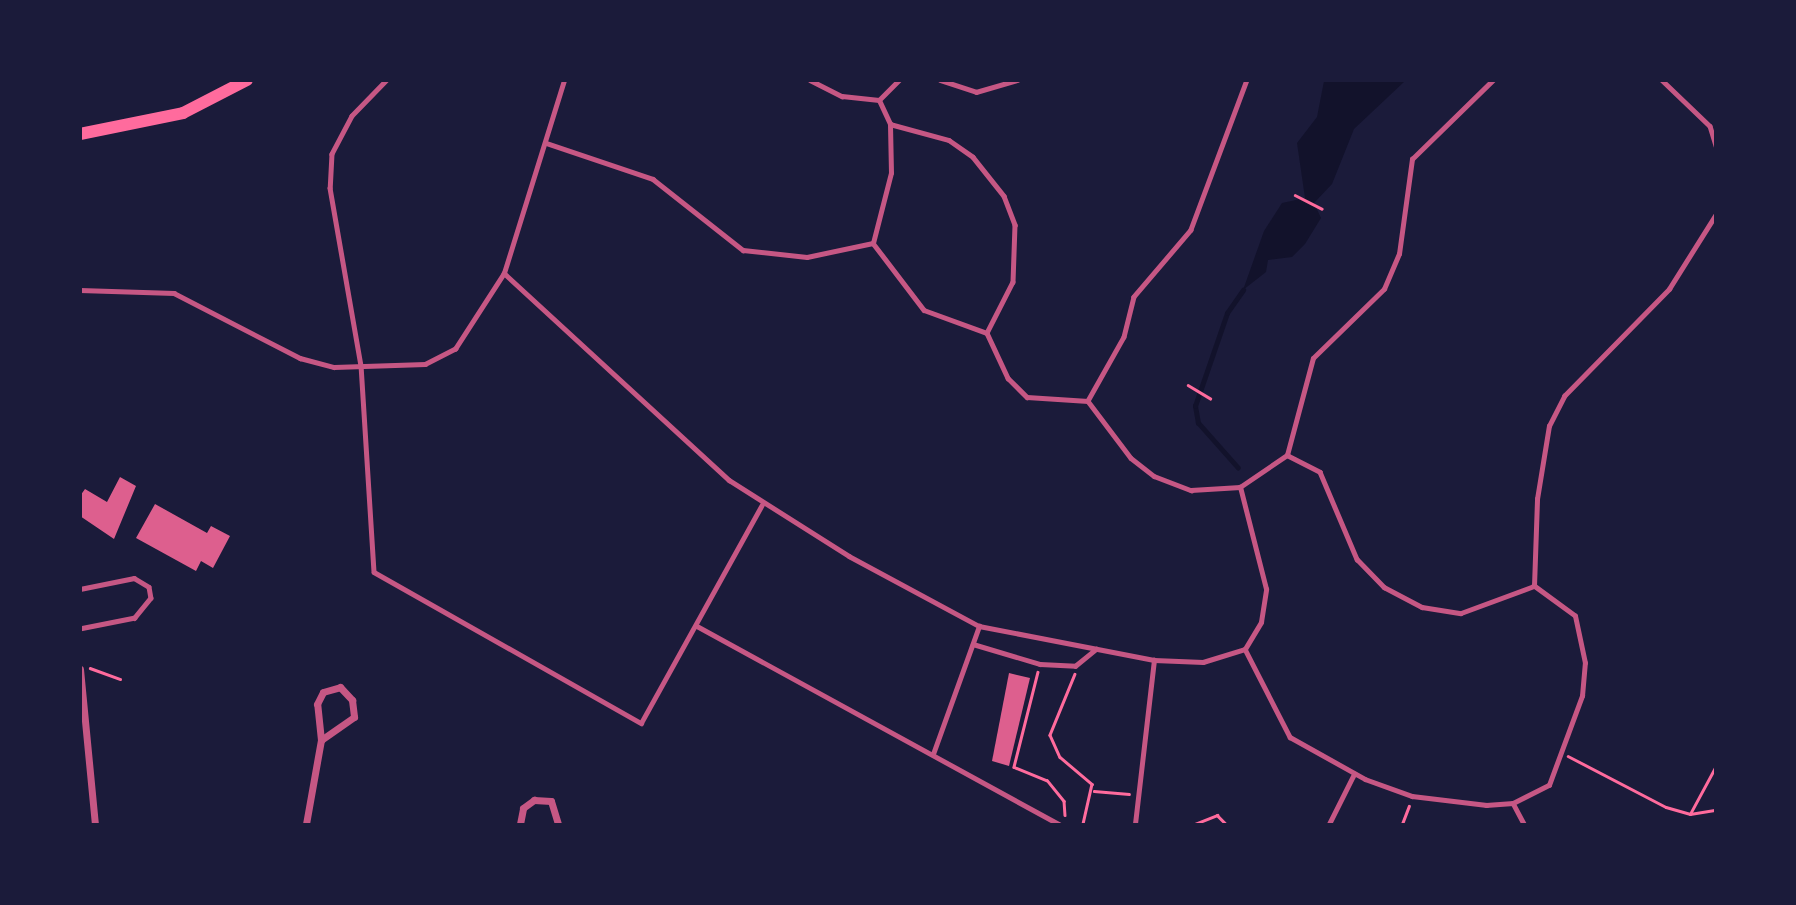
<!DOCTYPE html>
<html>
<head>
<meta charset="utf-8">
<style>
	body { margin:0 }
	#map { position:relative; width:1796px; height:905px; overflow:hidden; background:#1b1b3a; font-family:"Fira Sans Condensed",sans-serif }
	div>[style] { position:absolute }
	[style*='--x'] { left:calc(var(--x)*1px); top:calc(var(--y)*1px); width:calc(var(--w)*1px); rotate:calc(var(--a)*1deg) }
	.water>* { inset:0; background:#12122b }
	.stream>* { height:4.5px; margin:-2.25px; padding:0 2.25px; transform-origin:2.25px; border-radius:2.25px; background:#12122b }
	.building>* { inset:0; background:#dd5f8e }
	.path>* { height:2.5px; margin:-1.25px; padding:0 1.25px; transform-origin:1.25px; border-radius:1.25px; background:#ff6b9d }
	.service>* { height:4.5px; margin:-2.25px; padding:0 2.25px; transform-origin:2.25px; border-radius:2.25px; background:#c65784 }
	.minor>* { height:7px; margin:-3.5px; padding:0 3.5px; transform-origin:3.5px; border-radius:3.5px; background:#c65784 }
	.secondary>* { height:12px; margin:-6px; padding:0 6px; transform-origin:6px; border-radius:6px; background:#ff6b9d }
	span { translate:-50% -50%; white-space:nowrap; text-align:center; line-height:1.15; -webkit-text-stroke:6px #1b1b3a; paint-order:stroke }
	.frame { position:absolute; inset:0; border:82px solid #1b1b3a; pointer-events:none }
</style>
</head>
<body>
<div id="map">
	<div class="water">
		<div style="clip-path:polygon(1324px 81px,1405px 81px,1354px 129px,1332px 184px,1314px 203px,1321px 218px,1305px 244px,1292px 257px,1268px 260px,1266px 272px,1243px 290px,1264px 231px,1282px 203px,1305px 198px,1297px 143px,1317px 117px)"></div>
	</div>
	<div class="stream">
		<div style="--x:1238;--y:468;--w:60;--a:-131.6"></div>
		<div style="--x:1198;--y:423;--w:17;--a:-100"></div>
		<div style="--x:1195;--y:406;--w:98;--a:-71"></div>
		<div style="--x:1227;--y:313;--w:28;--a:-55"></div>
	</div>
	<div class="building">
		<div style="clip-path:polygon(120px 477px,136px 486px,114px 539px,80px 516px,80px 496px,85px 489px,107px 502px)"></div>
		<div style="clip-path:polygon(155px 504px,207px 533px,211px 526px,230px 536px,213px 568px,201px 561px,196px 571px,136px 538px)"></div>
		<div style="clip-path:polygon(1009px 673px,1030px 678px,1009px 766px,992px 761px)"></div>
	</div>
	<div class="path">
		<div style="--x:1295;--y:195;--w:30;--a:27"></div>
		<div style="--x:1188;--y:385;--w:26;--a:31"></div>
		<div style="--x:90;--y:668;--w:32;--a:20"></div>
		<div style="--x:1038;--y:672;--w:98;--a:104.2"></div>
		<div style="--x:1014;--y:767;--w:35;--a:22"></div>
		<div style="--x:1047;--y:780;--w:27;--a:51"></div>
		<div style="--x:1064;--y:801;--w:14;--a:86"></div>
		<div style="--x:1075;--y:674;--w:66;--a:112.3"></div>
		<div style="--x:1050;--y:735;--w:24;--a:66"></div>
		<div style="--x:1060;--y:757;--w:42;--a:40.2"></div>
		<div style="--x:1092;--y:784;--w:41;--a:102.7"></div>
		<div style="--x:1568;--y:756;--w:110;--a:27.5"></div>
		<div style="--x:1666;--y:807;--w:25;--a:16"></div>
		<div style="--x:1690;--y:814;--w:26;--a:-9"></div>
		<div style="--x:1094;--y:791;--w:35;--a:5"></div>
		<div style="--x:1690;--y:814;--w:55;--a:-61.6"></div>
		<div style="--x:1195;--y:824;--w:24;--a:-22"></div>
		<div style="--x:1217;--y:815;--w:13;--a:45"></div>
		<div style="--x:1402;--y:824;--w:19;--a:-69"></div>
	</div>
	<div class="service">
		<div style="--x:387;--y:80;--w:50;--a:134.2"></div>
		<div style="--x:352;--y:116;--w:43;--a:117.8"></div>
		<div style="--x:332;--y:154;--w:34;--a:93"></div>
		<div style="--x:330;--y:188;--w:180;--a:80.1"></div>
		<div style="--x:361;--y:365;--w:207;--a:86.4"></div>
		<div style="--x:374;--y:572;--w:307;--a:29.5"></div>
		<div style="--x:641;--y:723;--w:249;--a:-61"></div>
		<div style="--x:810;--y:80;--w:36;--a:27"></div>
		<div style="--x:842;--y:96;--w:37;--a:6"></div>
		<div style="--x:940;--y:80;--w:38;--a:18"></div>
		<div style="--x:976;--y:92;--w:43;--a:-16.3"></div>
		<div style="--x:1247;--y:80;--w:160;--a:110.5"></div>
		<div style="--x:1191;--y:230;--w:88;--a:130.4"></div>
		<div style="--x:1134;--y:297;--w:41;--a:104"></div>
		<div style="--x:1124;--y:337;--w:73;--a:119.4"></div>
		<div style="--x:1088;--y:401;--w:71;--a:53"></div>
		<div style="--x:1131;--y:458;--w:29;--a:38"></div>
		<div style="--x:1154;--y:476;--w:40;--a:21"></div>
		<div style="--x:1191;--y:490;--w:49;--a:-3.5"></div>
		<div style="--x:1240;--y:487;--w:57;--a:-34.2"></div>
		<div style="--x:1287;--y:455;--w:100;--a:-75"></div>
		<div style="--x:1313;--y:358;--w:99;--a:-44.2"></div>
		<div style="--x:1384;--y:289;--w:38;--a:-67"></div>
		<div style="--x:1399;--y:254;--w:96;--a:-82.2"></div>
		<div style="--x:1412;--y:159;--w:113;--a:-44.3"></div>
		<div style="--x:1662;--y:80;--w:66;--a:43.8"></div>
		<div style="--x:1710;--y:126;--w:21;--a:73"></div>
		<div style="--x:890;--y:124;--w:61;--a:15.2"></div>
		<div style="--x:949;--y:140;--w:29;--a:35"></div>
		<div style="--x:973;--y:157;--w:50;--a:51.5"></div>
		<div style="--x:1004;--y:196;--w:31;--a:69"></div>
		<div style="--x:1015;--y:225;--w:57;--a:92"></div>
		<div style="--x:1013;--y:282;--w:57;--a:117"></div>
		<div style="--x:987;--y:333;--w:50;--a:65"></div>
		<div style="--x:1008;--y:378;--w:27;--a:45"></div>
		<div style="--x:1027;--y:397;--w:61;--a:3.8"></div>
		<div style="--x:546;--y:143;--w:113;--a:18.6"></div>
		<div style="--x:653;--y:179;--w:115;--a:38.3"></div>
		<div style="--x:743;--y:250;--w:64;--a:6.2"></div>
		<div style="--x:807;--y:257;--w:67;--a:-12"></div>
		<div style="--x:873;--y:243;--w:72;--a:-75.6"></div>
		<div style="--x:891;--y:173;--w:49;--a:-91.2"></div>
		<div style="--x:890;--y:124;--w:26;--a:-115"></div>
		<div style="--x:879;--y:100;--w:28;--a:-45"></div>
		<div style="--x:873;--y:243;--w:84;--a:52.7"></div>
		<div style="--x:924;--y:310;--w:67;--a:20.1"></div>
		<div style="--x:504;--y:273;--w:306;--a:42.6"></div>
		<div style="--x:729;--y:480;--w:142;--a:32.3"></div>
		<div style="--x:849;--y:556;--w:148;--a:28.3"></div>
		<div style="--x:979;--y:626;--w:178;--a:11"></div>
		<div style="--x:1154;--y:660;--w:49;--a:2.3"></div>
		<div style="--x:1203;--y:662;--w:44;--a:-17.2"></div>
		<div style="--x:1245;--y:649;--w:31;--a:-59"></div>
		<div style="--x:1261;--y:622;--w:33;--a:-81"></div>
		<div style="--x:1266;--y:589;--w:105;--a:-104.3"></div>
		<div style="--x:80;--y:290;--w:94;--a:1.8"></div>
		<div style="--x:174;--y:293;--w:142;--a:27.3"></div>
		<div style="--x:300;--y:358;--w:35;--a:15"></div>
		<div style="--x:334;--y:367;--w:91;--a:-1.9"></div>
		<div style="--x:425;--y:364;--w:34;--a:-27"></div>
		<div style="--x:455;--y:349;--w:90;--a:-57.2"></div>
		<div style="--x:504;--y:273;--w:202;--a:-72.7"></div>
		<div style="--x:1287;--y:455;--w:37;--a:27"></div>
		<div style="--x:1320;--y:472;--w:95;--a:67"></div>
		<div style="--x:1357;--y:559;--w:39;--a:46"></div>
		<div style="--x:1384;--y:587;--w:43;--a:27.8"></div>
		<div style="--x:1422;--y:607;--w:39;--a:9"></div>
		<div style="--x:1461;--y:613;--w:78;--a:-20.3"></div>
		<div style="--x:80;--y:589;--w:55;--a:-11.5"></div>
		<div style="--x:134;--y:578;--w:17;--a:31"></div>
		<div style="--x:149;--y:587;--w:11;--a:80"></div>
		<div style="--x:151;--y:598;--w:26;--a:129"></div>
		<div style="--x:135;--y:618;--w:56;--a:168.7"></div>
		<div style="--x:697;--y:626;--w:413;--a:28.7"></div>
		<div style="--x:973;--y:644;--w:70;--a:16.6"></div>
		<div style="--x:1040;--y:664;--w:35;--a:3"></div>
		<div style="--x:1075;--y:666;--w:27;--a:-39"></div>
		<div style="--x:1245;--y:649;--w:99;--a:62.9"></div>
		<div style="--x:1290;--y:737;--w:86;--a:29.2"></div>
		<div style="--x:1365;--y:779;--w:50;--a:19.9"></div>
		<div style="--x:1412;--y:796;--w:75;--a:6.9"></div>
		<div style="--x:1486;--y:805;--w:27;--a:-4"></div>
		<div style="--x:1513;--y:803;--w:40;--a:-26.6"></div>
		<div style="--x:1549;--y:785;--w:95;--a:-69.7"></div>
		<div style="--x:1582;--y:696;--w:33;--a:-85"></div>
		<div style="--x:1585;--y:663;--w:48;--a:-102"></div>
		<div style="--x:1575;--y:616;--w:51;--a:-143.8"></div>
		<div style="--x:1534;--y:586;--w:87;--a:-88"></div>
		<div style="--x:1537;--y:499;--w:74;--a:-80.7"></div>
		<div style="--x:1549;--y:426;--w:34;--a:-63"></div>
		<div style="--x:1564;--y:396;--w:150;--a:-45.5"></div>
		<div style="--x:1669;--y:289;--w:89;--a:-57.9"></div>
		<div style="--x:933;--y:754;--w:136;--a:-70.2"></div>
		<div style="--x:1513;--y:803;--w:24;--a:62"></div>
		<div style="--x:1135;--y:824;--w:165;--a:-83.4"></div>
		<div style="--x:1329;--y:824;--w:56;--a:-63.4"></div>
	</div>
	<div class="minor">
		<div style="--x:80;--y:669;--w:156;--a:84.5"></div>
		<div style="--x:306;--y:824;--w:85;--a:-79.9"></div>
		<div style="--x:321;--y:740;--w:36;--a:-96"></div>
		<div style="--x:317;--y:704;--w:13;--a:-63"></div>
		<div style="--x:323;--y:692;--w:18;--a:-16"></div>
		<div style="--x:340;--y:687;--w:18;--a:47"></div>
		<div style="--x:352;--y:700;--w:17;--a:83"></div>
		<div style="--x:354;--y:717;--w:40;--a:145.1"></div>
		<div style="--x:520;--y:824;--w:16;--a:-79"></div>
		<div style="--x:523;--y:808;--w:14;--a:-36"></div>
		<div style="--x:534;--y:800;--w:17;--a:3"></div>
		<div style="--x:551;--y:801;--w:24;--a:73"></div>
	</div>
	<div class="secondary">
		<div style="--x:80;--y:134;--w:105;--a:-11.5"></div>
		<div style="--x:183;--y:113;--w:72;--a:-27.3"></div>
	</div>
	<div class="frame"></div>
</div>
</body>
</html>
